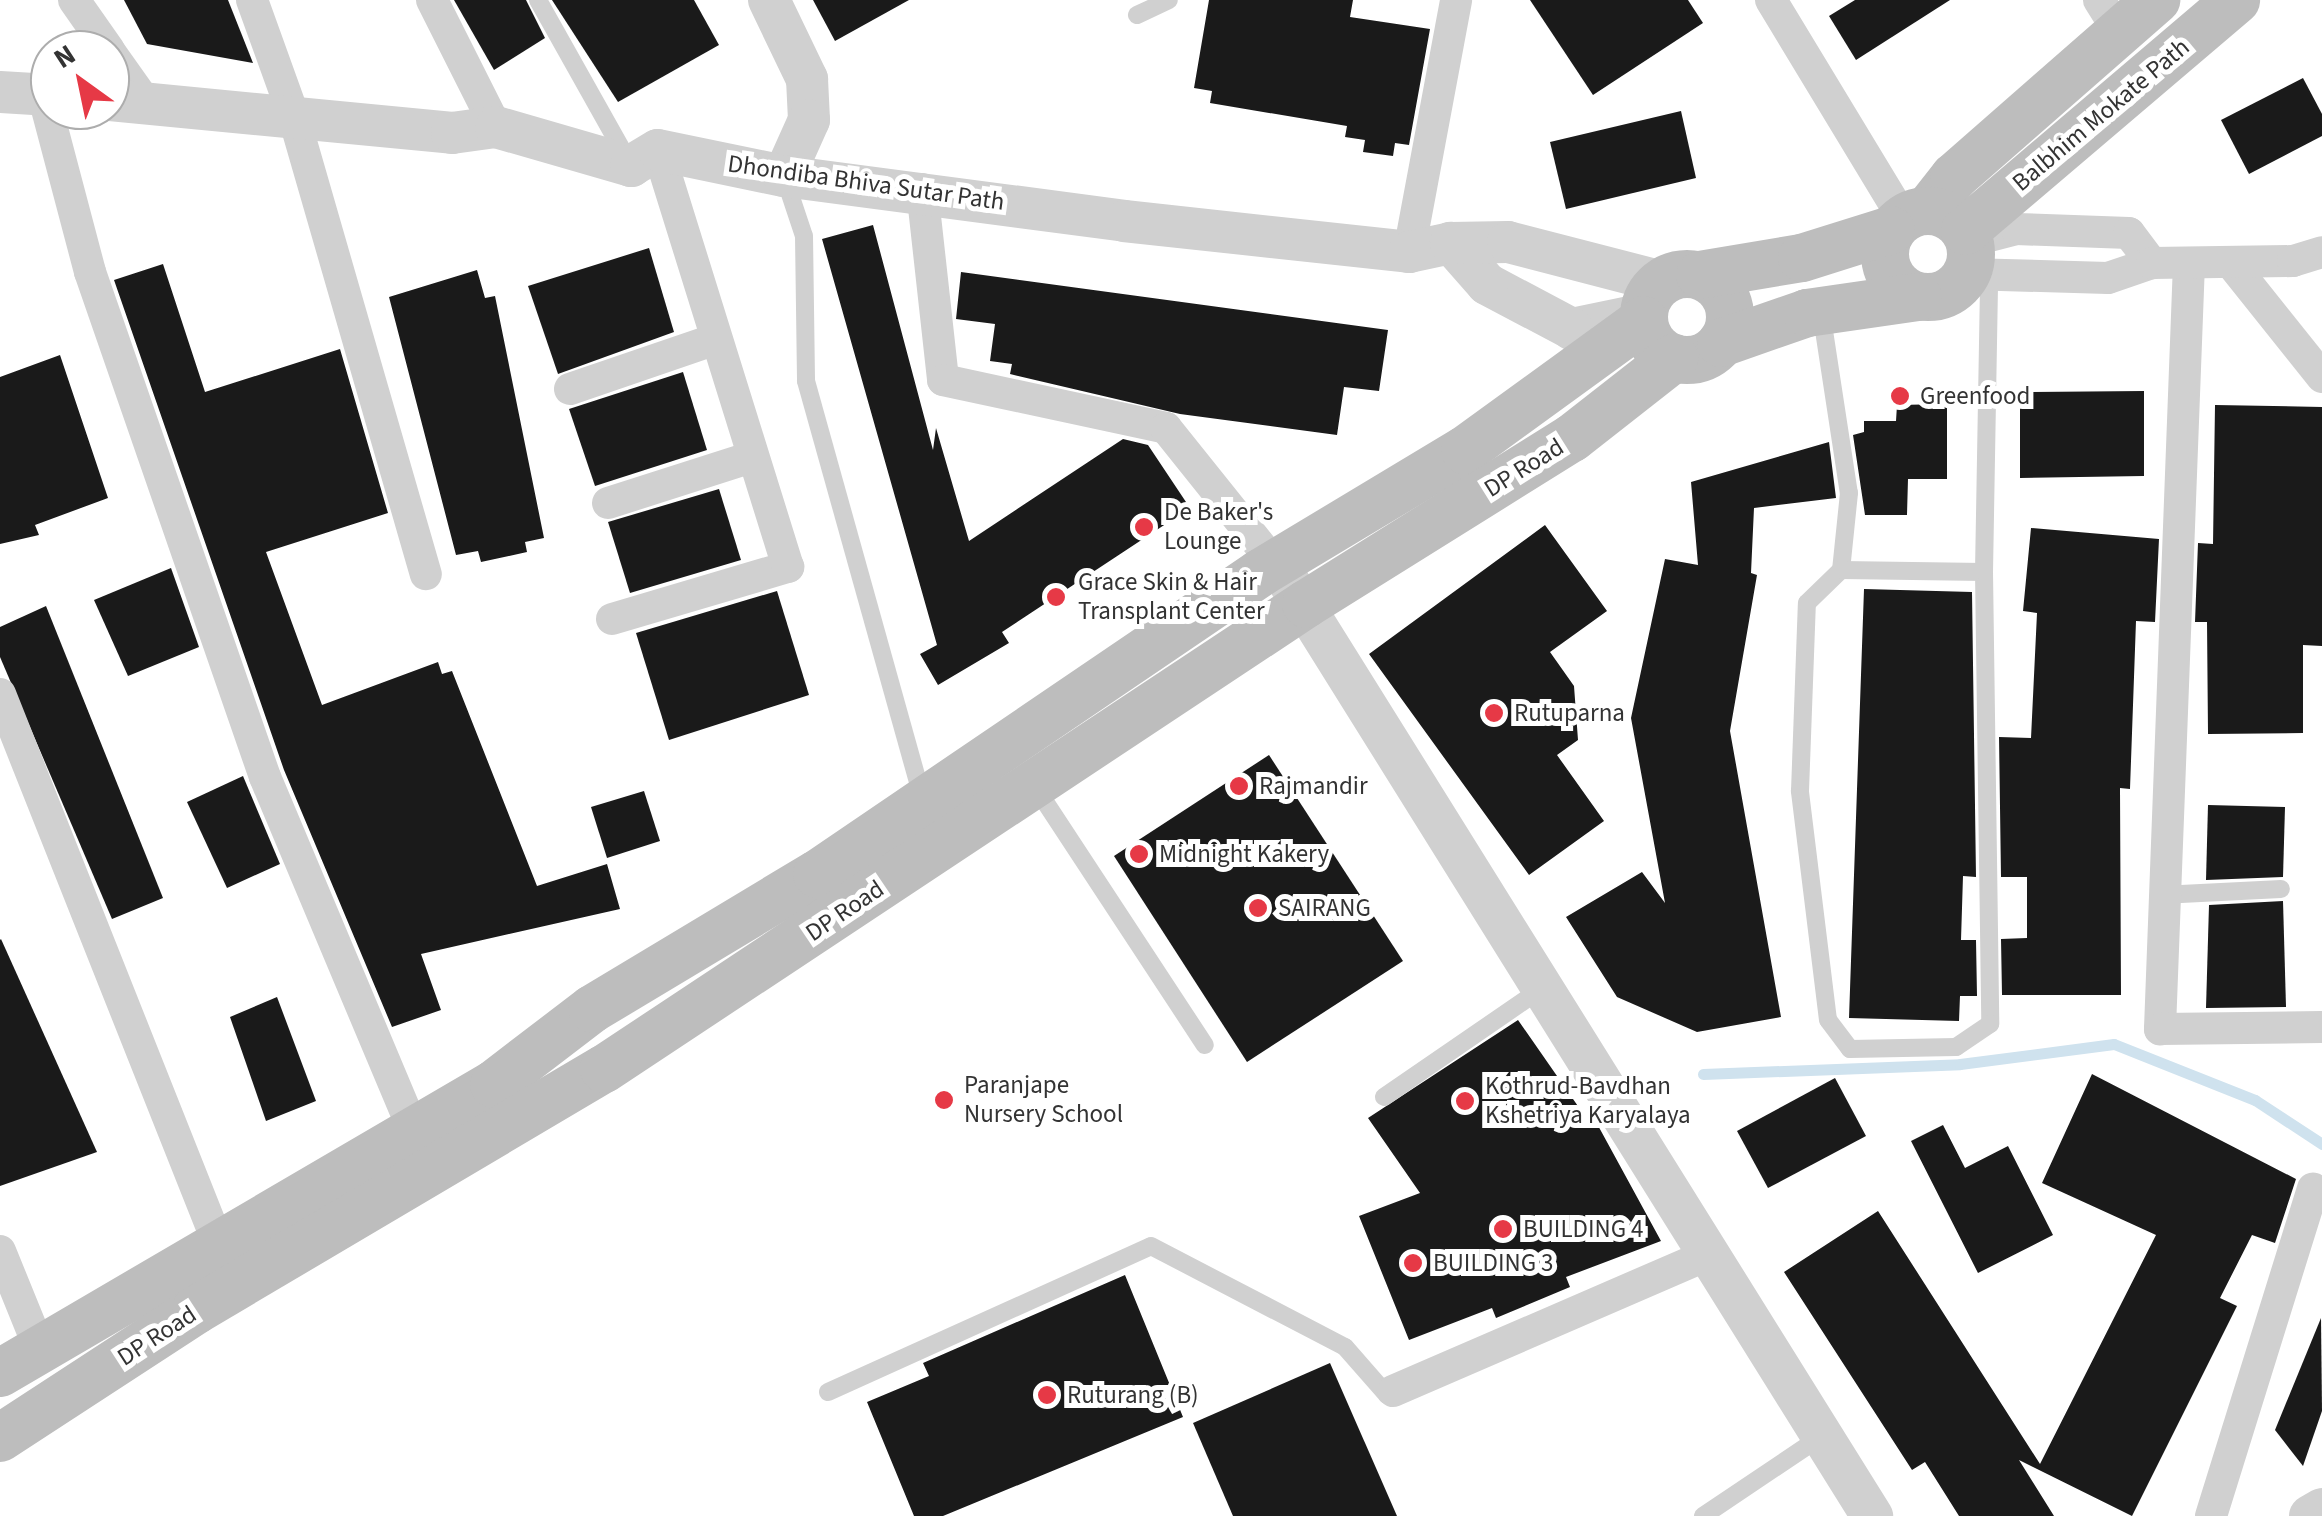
<!DOCTYPE html>
<html>
<head>
<meta charset="utf-8">
<style>
	body { margin:0 }
	#map { position:relative; width:2322px; height:1516px; overflow:hidden; background:#fff; font-family:"Source Sans 3",sans-serif }
	div>[style] { position:absolute }
	[style*='--x'] { left:calc(var(--x)*1px); top:calc(var(--y)*1px); width:calc(var(--w)*1px); rotate:calc(var(--a)*1deg) }
	.stream>* { height:11px; margin:-5.5px; padding:0 5.5px; transform-origin:5.5px; border-radius:5.5px; background:#cfe2ee }
	.building>* { inset:0; background:#1a1a1a }
	.service>* { height:18px; margin:-9px; padding:0 9px; transform-origin:9px; border-radius:9px; background:#d0d0d0 }
	.minor>* { height:32px; margin:-16px; padding:0 16px; transform-origin:16px; border-radius:16px; background:#d0d0d0 }
	.tertiary>* { height:42px; margin:-21px; padding:0 21px; transform-origin:21px; border-radius:21px; background:#d0d0d0 }
	.secondary>* { height:48px; margin:-24px; padding:0 24px; transform-origin:24px; border-radius:24px; background:#bdbdbd }
	.secondary>.ring { margin:-24px; padding:0; box-sizing:content-box; background:none; border:48px solid #bdbdbd; border-radius:50% }
	.dots>* { width:28px; height:28px; translate:-50% -50%; box-sizing:border-box; border:5px solid #fff; border-radius:50% }
	span { translate:-50% -50%; white-space:nowrap; text-align:center; line-height:1.15; -webkit-text-stroke:10px #fff; paint-order:stroke }
	.street-label { font-size:25px; color:#333 }
	.poi-label { font-size:25px; color:#333 }
	.left { translate:0 -50%; text-align:left }
	.north { position:absolute; left:30px; top:30px; width:100px; height:100px; box-sizing:border-box; background:#fff; border:2px solid #adadad; border-radius:50%; rotate:327deg; font-size:28px; font-weight:700; line-height:40px; text-align:center; color:#333 }
	.north::after { content:''; display:block; margin:auto; width:35px; height:45px; background:#e63946; clip-path:polygon(50% 0,100% 100%,50% 72%,0 100%) }
</style>
</head>
<body>
<div id="map">
	<div class="stream">
		<div style="--x:1703;--y:1074;--w:257;--a:-2.2"></div>
		<div style="--x:1960;--y:1064;--w:155;--a:-7.4"></div>
		<div style="--x:2114;--y:1044;--w:152;--a:21.7"></div>
		<div style="--x:2255;--y:1100;--w:80;--a:33.3"></div>
	</div>
	<div class="building">
		<div style="clip-path:polygon(124px 0,228px 0,253px 63px,147px 44px)"></div>
		<div style="clip-path:polygon(454px 0,526px 0,545px 38px,494px 70px)"></div>
		<div style="clip-path:polygon(552px 0,694px 0,719px 45px,618px 102px)"></div>
		<div style="clip-path:polygon(813px 0,909px 0,835px 41px)"></div>
		<div style="clip-path:polygon(1209px 0,1353px 0,1350px 17px,1430px 29px,1409px 145px,1395px 143px,1393px 156px,1363px 152px,1365px 140px,1345px 137px,1347px 126px,1210px 103px,1212px 91px,1194px 88px)"></div>
		<div style="clip-path:polygon(1530px 0,1688px 0,1703px 23px,1593px 95px)"></div>
		<div style="clip-path:polygon(1855px 0,1950px 0,1856px 60px,1829px 16px)"></div>
		<div style="clip-path:polygon(2303px 78px,2322px 114px,2322px 136px,2249px 174px,2221px 120px)"></div>
		<div style="clip-path:polygon(1681px 111px,1696px 178px,1566px 209px,1550px 142px)"></div>
		<div style="clip-path:polygon(873px 225px,933px 450px,936px 428px,969px 541px,1123px 439px,1148px 445px,1190px 508px,1002px 632px,1009px 643px,938px 685px,920px 654px,937px 645px,822px 239px)"></div>
		<div style="clip-path:polygon(649px 248px,674px 332px,558px 374px,528px 286px)"></div>
		<div style="clip-path:polygon(163px 264px,205px 392px,340px 349px,388px 513px,266px 552px,322px 705px,438px 662px,442px 674px,452px 671px,537px 886px,607px 864px,620px 909px,421px 954px,441px 1010px,392px 1027px,284px 770px,114px 280px)"></div>
		<div style="clip-path:polygon(477px 270px,485px 298px,495px 296px,544px 538px,525px 542px,527px 552px,481px 562px,478px 551px,456px 555px,389px 297px)"></div>
		<div style="clip-path:polygon(961px 272px,1388px 330px,1379px 391px,1344px 387px,1337px 435px,1180px 414px,1010px 374px,1012px 364px,990px 361px,995px 324px,956px 319px)"></div>
		<div style="clip-path:polygon(60px 355px,108px 498px,35px 525px,39px 535px,0 544px,0 377px)"></div>
		<div style="clip-path:polygon(683px 372px,707px 450px,595px 486px,569px 409px)"></div>
		<div style="clip-path:polygon(2144px 391px,2144px 476px,2020px 478px,2020px 392px)"></div>
		<div style="clip-path:polygon(1947px 404px,1947px 479px,1908px 479px,1907px 515px,1865px 515px,1853px 435px,1864px 432px,1864px 421px,1896px 421px,1897px 405px)"></div>
		<div style="clip-path:polygon(2215px 405px,2322px 407px,2322px 646px,2303px 645px,2303px 733px,2208px 734px,2207px 622px,2195px 622px,2198px 543px,2213px 544px)"></div>
		<div style="clip-path:polygon(1829px 442px,1836px 498px,1754px 508px,1751px 573px,1757px 575px,1730px 731px,1781px 1017px,1697px 1032px,1617px 997px,1566px 917px,1642px 872px,1665px 903px,1631px 718px,1665px 559px,1698px 565px,1691px 482px)"></div>
		<div style="clip-path:polygon(719px 489px,741px 560px,630px 593px,608px 522px)"></div>
		<div style="clip-path:polygon(1545px 525px,1607px 611px,1550px 652px,1574px 686px,1578px 740px,1557px 755px,1604px 821px,1529px 875px,1369px 654px)"></div>
		<div style="clip-path:polygon(2031px 528px,2159px 539px,2155px 622px,2136px 621px,2130px 789px,2120px 788px,2121px 995px,2002px 995px,2001px 939px,2027px 938px,2027px 877px,2001px 877px,1999px 737px,2031px 738px,2037px 613px,2023px 611px)"></div>
		<div style="clip-path:polygon(171px 568px,199px 647px,128px 676px,94px 600px)"></div>
		<div style="clip-path:polygon(1864px 589px,1972px 592px,1976px 877px,1963px 876px,1961px 940px,1976px 940px,1977px 996px,1960px 996px,1959px 1021px,1849px 1018px)"></div>
		<div style="clip-path:polygon(777px 591px,809px 695px,669px 740px,636px 633px)"></div>
		<div style="clip-path:polygon(46px 606px,163px 898px,112px 919px,0 657px,0 627px)"></div>
		<div style="clip-path:polygon(1269px 755px,1403px 961px,1247px 1062px,1114px 856px)"></div>
		<div style="clip-path:polygon(243px 776px,280px 864px,227px 888px,187px 802px)"></div>
		<div style="clip-path:polygon(644px 791px,660px 841px,607px 858px,591px 807px)"></div>
		<div style="clip-path:polygon(2208px 805px,2285px 807px,2283px 877px,2206px 880px)"></div>
		<div style="clip-path:polygon(2283px 901px,2286px 1007px,2206px 1008px,2209px 905px)"></div>
		<div style="clip-path:polygon(1px 939px,97px 1152px,0 1186px,0 940px)"></div>
		<div style="clip-path:polygon(277px 997px,316px 1101px,266px 1121px,230px 1017px)"></div>
		<div style="clip-path:polygon(1518px 1020px,1589px 1122px,1595px 1120px,1661px 1241px,1566px 1277px,1570px 1287px,1496px 1318px,1492px 1308px,1409px 1340px,1359px 1216px,1420px 1193px,1368px 1118px)"></div>
		<div style="clip-path:polygon(2092px 1074px,2296px 1179px,2275px 1243px,2252px 1235px,2220px 1298px,2237px 1306px,2132px 1516px,2019px 1460px,2054px 1516px,1959px 1516px,1925px 1462px,1912px 1470px,1784px 1272px,1878px 1211px,2040px 1464px,2156px 1235px,2042px 1183px)"></div>
		<div style="clip-path:polygon(1835px 1078px,1866px 1136px,1768px 1188px,1737px 1131px)"></div>
		<div style="clip-path:polygon(1943px 1125px,1965px 1168px,2008px 1146px,2053px 1235px,1978px 1273px,1911px 1141px)"></div>
		<div style="clip-path:polygon(1125px 1275px,1183px 1417px,943px 1516px,914px 1516px,867px 1402px,929px 1376px,923px 1363px)"></div>
		<div style="clip-path:polygon(2321px 1318px,2322px 1411px,2303px 1466px,2275px 1430px)"></div>
		<div style="clip-path:polygon(1330px 1363px,1397px 1516px,1233px 1516px,1193px 1423px)"></div>
	</div>
	<div class="service">
		<div style="--x:538;--y:0;--w:180;--a:60.7"></div>
		<div style="--x:1137;--y:15;--w:35;--a:-25"></div>
		<div style="--x:784;--y:176;--w:63;--a:71.6"></div>
		<div style="--x:804;--y:236;--w:145;--a:89.2"></div>
		<div style="--x:806;--y:381;--w:431;--a:74.4"></div>
		<div style="--x:1821;--y:311;--w:184;--a:81.3"></div>
		<div style="--x:1849;--y:493;--w:77;--a:95.9"></div>
		<div style="--x:1984;--y:572;--w:452;--a:89.2"></div>
		<div style="--x:1990;--y:1024;--w:41;--a:145.9"></div>
		<div style="--x:1956;--y:1047;--w:106;--a:178.9"></div>
		<div style="--x:1850;--y:1049;--w:36;--a:-127"></div>
		<div style="--x:1828;--y:1020;--w:231;--a:-97"></div>
		<div style="--x:1800;--y:791;--w:188;--a:-87.9"></div>
		<div style="--x:1807;--y:603;--w:47;--a:-44.1"></div>
		<div style="--x:1841;--y:570;--w:143;--a:0.8"></div>
		<div style="--x:1984;--y:572;--w:299;--a:-89"></div>
		<div style="--x:1034;--y:785;--w:311;--a:56.7"></div>
		<div style="--x:2161;--y:895;--w:120;--a:-2.9"></div>
		<div style="--x:1384;--y:1097;--w:194;--a:-34.5"></div>
		<div style="--x:828;--y:1392;--w:354;--a:-24.3"></div>
		<div style="--x:1151;--y:1246;--w:219;--a:27.5"></div>
		<div style="--x:1345;--y:1347;--w:64;--a:48.8"></div>
		<div style="--x:1387;--y:1395;--w:7;--a:-34"></div>
		<div style="--x:1703;--y:1516;--w:143;--a:-33.9"></div>
	</div>
	<div class="minor">
		<div style="--x:74;--y:0;--w:61;--a:55"></div>
		<div style="--x:252;--y:0;--w:121;--a:70.2"></div>
		<div style="--x:293;--y:114;--w:479;--a:73.9"></div>
		<div style="--x:432;--y:0;--w:142;--a:63.3"></div>
		<div style="--x:1771;--y:0;--w:255;--a:58.8"></div>
		<div style="--x:2099;--y:0;--w:38;--a:58"></div>
		<div style="--x:110;--y:52;--w:64;--a:54.6"></div>
		<div style="--x:43;--y:94;--w:184;--a:75.2"></div>
		<div style="--x:90;--y:272;--w:534;--a:70.89"></div>
		<div style="--x:265;--y:777;--w:385;--a:67.2"></div>
		<div style="--x:922;--y:189;--w:192;--a:83.7"></div>
		<div style="--x:943;--y:380;--w:228;--a:12.1"></div>
		<div style="--x:1166;--y:428;--w:174;--a:51.3"></div>
		<div style="--x:1970;--y:241;--w:48;--a:-14.6"></div>
		<div style="--x:2016;--y:229;--w:113;--a:2"></div>
		<div style="--x:2129;--y:233;--w:38;--a:53"></div>
		<div style="--x:1409;--y:252;--w:256;--a:-79.4"></div>
		<div style="--x:2189;--y:263;--w:767;--a:92.17"></div>
		<div style="--x:2160;--y:1029;--w:162;--a:-0.7"></div>
		<div style="--x:2231;--y:263;--w:146;--a:51.4"></div>
		<div style="--x:1967;--y:274;--w:141;--a:1.6"></div>
		<div style="--x:2108;--y:278;--w:46;--a:-18.8"></div>
		<div style="--x:2152;--y:263;--w:141;--a:-0.8"></div>
		<div style="--x:2293;--y:261;--w:30;--a:-17"></div>
		<div style="--x:570;--y:389;--w:151;--a:-18.9"></div>
		<div style="--x:608;--y:503;--w:151;--a:-17.7"></div>
		<div style="--x:612;--y:619;--w:184;--a:-16.5"></div>
		<div style="--x:788;--y:567;--w:437;--a:-107.3"></div>
		<div style="--x:0;--y:694;--w:596;--a:68.34"></div>
		<div style="--x:0;--y:1251;--w:104;--a:67.9"></div>
		<div style="--x:1393;--y:1391;--w:344;--a:-23.4"></div>
		<div style="--x:2211;--y:1516;--w:343;--a:-72.7"></div>
	</div>
	<div class="tertiary">
		<div style="--x:769;--y:0;--w:88;--a:64.3"></div>
		<div style="--x:807;--y:79;--w:41;--a:87.2"></div>
		<div style="--x:809;--y:120;--w:61;--a:114.1"></div>
		<div style="--x:0;--y:92;--w:50;--a:3.4"></div>
		<div style="--x:110;--y:100;--w:344;--a:5.5"></div>
		<div style="--x:452;--y:133;--w:44;--a:-7.8"></div>
		<div style="--x:496;--y:127;--w:141;--a:16.1"></div>
		<div style="--x:631;--y:166;--w:31;--a:-31"></div>
		<div style="--x:658;--y:150;--w:129;--a:11.7"></div>
		<div style="--x:784;--y:176;--w:343;--a:7.5"></div>
		<div style="--x:1124;--y:221;--w:287;--a:6.2"></div>
		<div style="--x:1409;--y:252;--w:43;--a:-12.1"></div>
		<div style="--x:1644;--y:314;--w:74;--a:168.2"></div>
		<div style="--x:1572;--y:329;--w:96;--a:-152.1"></div>
		<div style="--x:1487;--y:284;--w:55;--a:-131.3"></div>
		<div style="--x:1451;--y:243;--w:57;--a:-1"></div>
		<div style="--x:1508;--y:242;--w:160;--a:14.5"></div>
		<div style="--x:1287;--y:579;--w:1105;--a:58.02"></div>
		<div style="--x:2310;--y:1516;--w:14;--a:-30"></div>
	</div>
	<div class="secondary">
		<div style="--x:1928;--y:210;--w:42;--a:-51.8"></div>
		<div style="--x:1954;--y:177;--w:269;--a:-41.2"></div>
		<div class="ring" style="left:1885px;top:211px;width:38px;height:38px"></div>
		<div style="--x:1965;--y:231;--w:356;--a:-40.4"></div>
		<div class="ring" style="left:1644px;top:274px;width:38px;height:38px"></div>
		<div style="--x:1700;--y:275;--w:103;--a:-9.5"></div>
		<div style="--x:1802;--y:258;--w:93;--a:-17.5"></div>
		<div style="--x:1721;--y:343;--w:91;--a:-19.2"></div>
		<div style="--x:1807;--y:313;--w:112;--a:-8.2"></div>
		<div style="--x:0;--y:1373;--w:572;--a:-30.33"></div>
		<div style="--x:494;--y:1084;--w:123;--a:-37.4"></div>
		<div style="--x:592;--y:1009;--w:262;--a:-31"></div>
		<div style="--x:817;--y:874;--w:536;--a:-34.19"></div>
		<div style="--x:1260;--y:573;--w:239;--a:-31"></div>
		<div style="--x:1465;--y:450;--w:221;--a:-36"></div>
		<div style="--x:0;--y:1438;--w:234;--a:-33.1"></div>
		<div style="--x:196;--y:1310;--w:474;--a:-30.6"></div>
		<div style="--x:604;--y:1069;--w:842;--a:-33.52"></div>
		<div style="--x:1306;--y:604;--w:314;--a:-32"></div>
		<div style="--x:1572;--y:438;--w:130;--a:-38.1"></div>
	</div>
	<div class="dots">
		<div style="left:1900px;top:396px;background:#e63946"></div>
		<div style="left:1144px;top:527px;background:#e63946"></div>
		<div style="left:1056px;top:597px;background:#e63946"></div>
		<div style="left:1494px;top:713px;background:#e63946"></div>
		<div style="left:1239px;top:786px;background:#e63946"></div>
		<div style="left:1139px;top:854px;background:#e63946"></div>
		<div style="left:1258px;top:908px;background:#e63946"></div>
		<div style="left:944px;top:1100px;background:#e63946"></div>
		<div style="left:1465px;top:1101px;background:#e63946"></div>
		<div style="left:1503px;top:1229px;background:#e63946"></div>
		<div style="left:1413px;top:1263px;background:#e63946"></div>
		<div style="left:1047px;top:1395px;background:#e63946"></div>
	</div>
	<div class="street-label">
		<span style="left:2101px;top:115px;rotate:-40deg">Balbhim Mokate Path</span>
		<span style="left:866px;top:183px;rotate:8deg">Dhondiba Bhiva Sutar Path</span>
		<span style="left:1524px;top:468px;rotate:-32deg">DP Road</span>
		<span style="left:845px;top:911px;rotate:-34deg">DP Road</span>
		<span style="left:157px;top:1336px;rotate:-33deg">DP Road</span>
	</div>
	<div class="poi-label">
		<span class="left" style="left:1920px;top:396px">Greenfood</span>
		<span class="left" style="left:1164px;top:527px">De Baker's<br>Lounge</span>
		<span class="left" style="left:1078px;top:597px">Grace Skin &amp; Hair<br>Transplant Center</span>
		<span class="left" style="left:1514px;top:713px">Rutuparna</span>
		<span class="left" style="left:1259px;top:786px">Rajmandir</span>
		<span class="left" style="left:1159px;top:854px">Midnight Kakery</span>
		<span class="left" style="left:1278px;top:908px">SAIRANG</span>
		<span class="left" style="left:964px;top:1100px">Paranjape<br>Nursery School</span>
		<span class="left" style="left:1485px;top:1101px">Kothrud-Bavdhan<br>Kshetriya Karyalaya</span>
		<span class="left" style="left:1523px;top:1229px">BUILDING 4</span>
		<span class="left" style="left:1433px;top:1263px">BUILDING 3</span>
		<span class="left" style="left:1067px;top:1395px">Ruturang (B)</span>
	</div>
	<div class="north">N</div>
</div>
</body>
</html>
